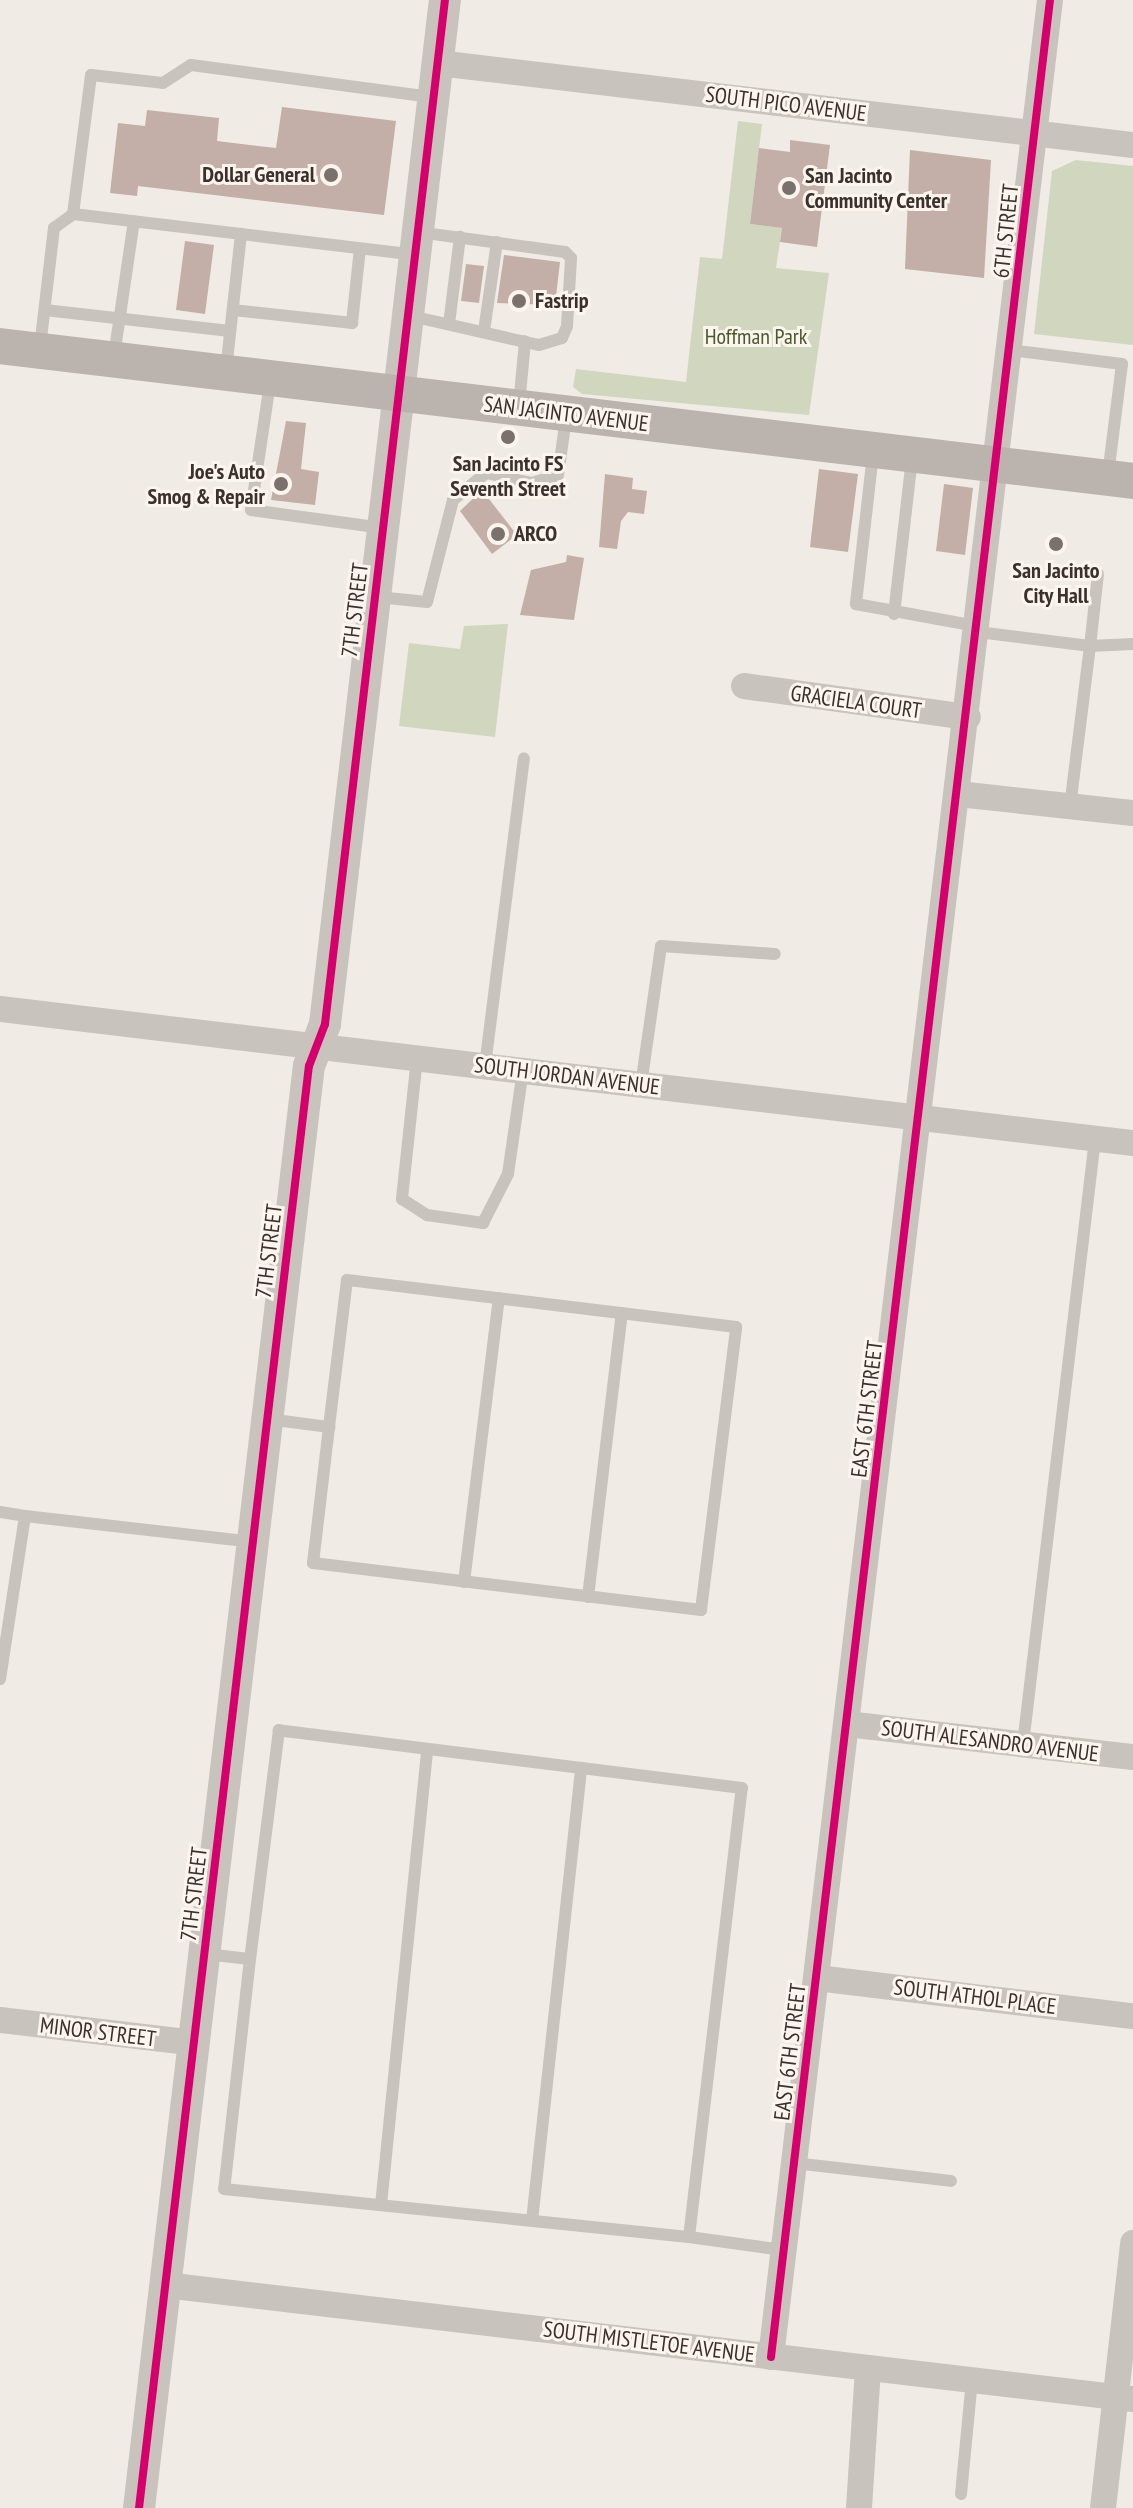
<!DOCTYPE html>
<html>
<head>
<meta charset="utf-8">
<style>
	body { margin:0 }
	#map { position:relative; width:1133px; height:2508px; overflow:hidden; background:#f0ebe5; font-family:"PT Sans Narrow",sans-serif }
	div>[style] { position:absolute }
	[style*='--x'] { left:calc(var(--x)*1px); top:calc(var(--y)*1px); width:calc(var(--w)*1px); rotate:calc(var(--a)*1deg) }
	.green>* { inset:0; background:#d1d6bf }
	.building>* { inset:0; background:#c3afa7 }
	.service>* { height:12px; margin:-6px; padding:0 6px; transform-origin:6px; border-radius:6px; background:#c9c3be }
	.minor>* { height:26px; margin:-13px; padding:0 13px; transform-origin:13px; border-radius:13px; background:#c9c3be }
	.tertiary>* { height:32px; margin:-16px; padding:0 16px; transform-origin:16px; border-radius:16px; background:#c9c3be }
	.secondary>* { height:36px; margin:-18px; padding:0 18px; transform-origin:18px; border-radius:18px; background:#bab3ae }
	.cycleway>* { height:8px; margin:-4px; padding:0 4px; transform-origin:4px; border-radius:4px; background:#d6006c }
	.dots>* { width:22px; height:22px; translate:-50% -50%; box-sizing:border-box; border:4px solid #fbf5ee; border-radius:50% }
	span { translate:-50% -50%; white-space:nowrap; text-align:center; line-height:1.15; -webkit-text-stroke:6px #fbf5ee; paint-order:stroke }
	.street-label { font-size:22px; color:#3b302b }
	.poi-label { font-size:22px; color:#3b302b; font-weight:700 }
	.right { translate:-100% -50%; text-align:right }
	.left { translate:0 -50%; text-align:left }
	.park-label { font-size:22px; color:#4a5a2e }
</style>
</head>
<body>
<div id="map">
	<div class="green">
		<div style="clip-path:polygon(738px 121px,762px 124px,750px 224px,782px 228px,776px 268px,829px 273px,809px 415px,582px 394px,573px 387px,576px 369px,686px 382px,700px 257px,722px 259px)"></div>
		<div style="clip-path:polygon(1076px 160px,1133px 166px,1133px 345px,1034px 334px,1052px 171px)"></div>
		<div style="clip-path:polygon(508px 624px,495px 737px,399px 726px,409px 643px,460px 649px,464px 626px)"></div>
	</div>
	<div class="building">
		<div style="clip-path:polygon(282px 107px,396px 121px,384px 215px,138px 186px,137px 196px,110px 193px,118px 123px,145px 126px,147px 110px,219px 118px,217px 141px,276px 148px)"></div>
		<div style="clip-path:polygon(790px 140px,830px 145px,817px 247px,780px 242px,782px 228px,750px 224px,759px 148px,790px 152px)"></div>
		<div style="clip-path:polygon(910px 150px,991px 160px,984px 278px,905px 269px)"></div>
		<div style="clip-path:polygon(185px 241px,214px 245px,205px 314px,176px 310px)"></div>
		<div style="clip-path:polygon(504px 255px,560px 262px,555px 305px,497px 303px)"></div>
		<div style="clip-path:polygon(466px 264px,484px 266px,479px 303px,461px 301px)"></div>
		<div style="clip-path:polygon(286px 421px,306px 423px,301px 469px,319px 472px,315px 505px,271px 500px)"></div>
		<div style="clip-path:polygon(819px 469px,858px 474px,848px 552px,810px 547px)"></div>
		<div style="clip-path:polygon(605px 474px,633px 478px,632px 489px,647px 491px,644px 514px,628px 512px,621px 521px,617px 549px,599px 547px)"></div>
		<div style="clip-path:polygon(944px 484px,973px 488px,965px 555px,936px 551px)"></div>
		<div style="clip-path:polygon(482px 490px,517px 535px,492px 554px,460px 511px)"></div>
		<div style="clip-path:polygon(567px 555px,584px 558px,574px 620px,520px 615px,531px 570px,566px 562px)"></div>
	</div>
	<div class="service">
		<div style="--x:73;--y:214;--w:344;--a:6.8"></div>
		<div style="--x:45;--y:310;--w:186;--a:6.5"></div>
		<div style="--x:233;--y:310;--w:120;--a:6.2"></div>
		<div style="--x:352;--y:323;--w:75;--a:-83.9"></div>
		<div style="--x:411;--y:316;--w:131;--a:12.8"></div>
		<div style="--x:539;--y:345;--w:24;--a:-17"></div>
		<div style="--x:562;--y:338;--w:13;--a:-67"></div>
		<div style="--x:567;--y:326;--w:68;--a:-86.6"></div>
		<div style="--x:571;--y:258;--w:8;--a:-135"></div>
		<div style="--x:565;--y:252;--w:148;--a:-172.3"></div>
		<div style="--x:449;--y:324;--w:88;--a:-82.8"></div>
		<div style="--x:484;--y:331;--w:90;--a:-81.7"></div>
		<div style="--x:40;--y:347;--w:120;--a:-83.3"></div>
		<div style="--x:54;--y:228;--w:24;--a:-36"></div>
		<div style="--x:73;--y:214;--w:140;--a:-82.6"></div>
		<div style="--x:91;--y:75;--w:72;--a:6.3"></div>
		<div style="--x:163;--y:83;--w:33;--a:-33"></div>
		<div style="--x:191;--y:65;--w:242;--a:7.6"></div>
		<div style="--x:1010;--y:350;--w:113;--a:7.1"></div>
		<div style="--x:1122;--y:364;--w:112;--a:97.2"></div>
		<div style="--x:114;--y:356;--w:136;--a:-81.6"></div>
		<div style="--x:226;--y:370;--w:137;--a:-83.7"></div>
		<div style="--x:270;--y:383;--w:128;--a:98.5"></div>
		<div style="--x:251;--y:510;--w:133;--a:7.8"></div>
		<div style="--x:519;--y:405;--w:64;--a:-84.6"></div>
		<div style="--x:873;--y:454;--w:151;--a:96.5"></div>
		<div style="--x:856;--y:604;--w:122;--a:10.4"></div>
		<div style="--x:1098;--y:574;--w:72;--a:96.3"></div>
		<div style="--x:1090;--y:646;--w:43;--a:-2.7"></div>
		<div style="--x:378;--y:597;--w:49;--a:5.8"></div>
		<div style="--x:427;--y:602;--w:105;--a:-75.7"></div>
		<div style="--x:453;--y:500;--w:43;--a:-39.3"></div>
		<div style="--x:486;--y:473;--w:47;--a:12.3"></div>
		<div style="--x:532;--y:483;--w:27;--a:-17"></div>
		<div style="--x:558;--y:475;--w:58;--a:-82"></div>
		<div style="--x:894;--y:614;--w:157;--a:-83.4"></div>
		<div style="--x:978;--y:632;--w:113;--a:7.1"></div>
		<div style="--x:1090;--y:646;--w:162;--a:97.1"></div>
		<div style="--x:417;--y:1058;--w:142;--a:96.1"></div>
		<div style="--x:402;--y:1199;--w:30;--a:33"></div>
		<div style="--x:427;--y:1215;--w:57;--a:8.1"></div>
		<div style="--x:483;--y:1223;--w:55;--a:-63"></div>
		<div style="--x:508;--y:1174;--w:105;--a:-81.8"></div>
		<div style="--x:485;--y:1066;--w:310;--a:-82.8"></div>
		<div style="--x:641;--y:1085;--w:140;--a:-81.8"></div>
		<div style="--x:661;--y:946;--w:114;--a:4"></div>
		<div style="--x:268;--y:1419;--w:62;--a:7.5"></div>
		<div style="--x:329;--y:1427;--w:137;--a:96.7"></div>
		<div style="--x:313;--y:1563;--w:391;--a:6.9"></div>
		<div style="--x:701;--y:1610;--w:285;--a:-82.9"></div>
		<div style="--x:736;--y:1327;--w:392;--a:-173.1"></div>
		<div style="--x:347;--y:1280;--w:148;--a:97"></div>
		<div style="--x:0;--y:1512;--w:25;--a:9"></div>
		<div style="--x:25;--y:1516;--w:165;--a:98.7"></div>
		<div style="--x:25;--y:1516;--w:228;--a:6.5"></div>
		<div style="--x:464;--y:1582;--w:286;--a:-83"></div>
		<div style="--x:588;--y:1597;--w:286;--a:-83.2"></div>
		<div style="--x:1023;--y:1744;--w:609;--a:-83.21"></div>
		<div style="--x:205;--y:1954;--w:45;--a:6.3"></div>
		<div style="--x:250;--y:1959;--w:231;--a:96.4"></div>
		<div style="--x:224;--y:2189;--w:467;--a:5.9"></div>
		<div style="--x:689;--y:2237;--w:452;--a:-83.3"></div>
		<div style="--x:742;--y:1788;--w:467;--a:-172.9"></div>
		<div style="--x:279;--y:1730;--w:231;--a:97.2"></div>
		<div style="--x:794;--y:2163;--w:158;--a:6.5"></div>
		<div style="--x:381;--y:2205;--w:458;--a:-84.2"></div>
		<div style="--x:532;--y:2221;--w:456;--a:-83.8"></div>
		<div style="--x:689;--y:2237;--w:95;--a:7.9"></div>
		<div style="--x:961;--y:2494;--w:115;--a:-84.5"></div>
	</div>
	<div class="minor">
		<div style="--x:438;--y:63;--w:700;--a:6.73"></div>
		<div style="--x:744;--y:686;--w:226;--a:7.9"></div>
		<div style="--x:958;--y:794;--w:176;--a:6.2"></div>
		<div style="--x:0;--y:1009;--w:1141;--a:6.75"></div>
		<div style="--x:847;--y:1724;--w:288;--a:6.6"></div>
		<div style="--x:817;--y:1978;--w:318;--a:6.9"></div>
		<div style="--x:0;--y:2020;--w:196;--a:6.7"></div>
		<div style="--x:165;--y:2285;--w:975;--a:6.72"></div>
		<div style="--x:771;--y:2357;--w:2373;--a:-83.25"></div>
		<div style="--x:859;--y:2508;--w:140;--a:-86.3"></div>
		<div style="--x:1103;--y:2508;--w:267;--a:-83.5"></div>
	</div>
	<div class="tertiary">
		<div style="--x:139;--y:2508;--w:1452;--a:-83.28"></div>
		<div style="--x:309;--y:1066;--w:45;--a:-69.1"></div>
		<div style="--x:325;--y:1024;--w:1031;--a:-83.32"></div>
	</div>
	<div class="secondary">
		<div style="--x:0;--y:346;--w:1141;--a:6.79"></div>
	</div>
	<div class="cycleway">
		<div style="--x:771;--y:2357;--w:2373;--a:-83.25"></div>
		<div style="--x:139;--y:2508;--w:1452;--a:-83.28"></div>
		<div style="--x:309;--y:1066;--w:45;--a:-69.1"></div>
		<div style="--x:325;--y:1024;--w:1031;--a:-83.32"></div>
	</div>
	<div class="dots">
		<div style="left:331px;top:175px;background:#7a716c"></div>
		<div style="left:789px;top:188px;background:#7a716c"></div>
		<div style="left:519px;top:301px;background:#7a716c"></div>
		<div style="left:508px;top:437px;background:#7a716c"></div>
		<div style="left:281px;top:484px;background:#7a716c"></div>
		<div style="left:498px;top:534px;background:#7a716c"></div>
		<div style="left:1056px;top:544px;background:#7a716c"></div>
	</div>
	<div class="street-label">
		<span style="left:786px;top:104px;rotate:7deg">SOUTH PICO AVENUE</span>
		<span style="left:1006px;top:231px;rotate:-84deg">6TH STREET</span>
		<span style="left:566px;top:414px;rotate:7deg">SAN JACINTO AVENUE</span>
		<span style="left:355px;top:610px;rotate:-83deg">7TH STREET</span>
		<span style="left:856px;top:702px;rotate:8deg">GRACIELA COURT</span>
		<span style="left:567px;top:1076px;rotate:7deg">SOUTH JORDAN AVENUE</span>
		<span style="left:269px;top:1251px;rotate:-83deg">7TH STREET</span>
		<span style="left:867px;top:1409px;rotate:-83deg">EAST 6TH STREET</span>
		<span style="left:990px;top:1741px;rotate:7deg">SOUTH ALESANDRO AVENUE</span>
		<span style="left:194px;top:1894px;rotate:-83deg">7TH STREET</span>
		<span style="left:975px;top:1997px;rotate:7deg">SOUTH ATHOL PLACE</span>
		<span style="left:98px;top:2032px;rotate:7deg">MINOR STREET</span>
		<span style="left:790px;top:2052px;rotate:-83deg">EAST 6TH STREET</span>
		<span style="left:649px;top:2342px;rotate:7deg">SOUTH MISTLETOE AVENUE</span>
	</div>
	<div class="poi-label">
		<span class="right" style="left:315px;top:175px">Dollar General</span>
		<span class="left" style="left:805px;top:188px">San Jacinto<br>Community Center</span>
		<span class="left" style="left:535px;top:301px">Fastrip</span>
		<span style="left:508px;top:476px">San Jacinto FS<br>Seventh Street</span>
		<span class="right" style="left:265px;top:484px">Joe's Auto<br>Smog &amp; Repair</span>
		<span class="left" style="left:514px;top:534px">ARCO</span>
		<span style="left:1056px;top:583px">San Jacinto<br>City Hall</span>
	</div>
	<div class="park-label">
		<span style="left:756px;top:337px">Hoffman Park</span>
	</div>
</div>
</body>
</html>
